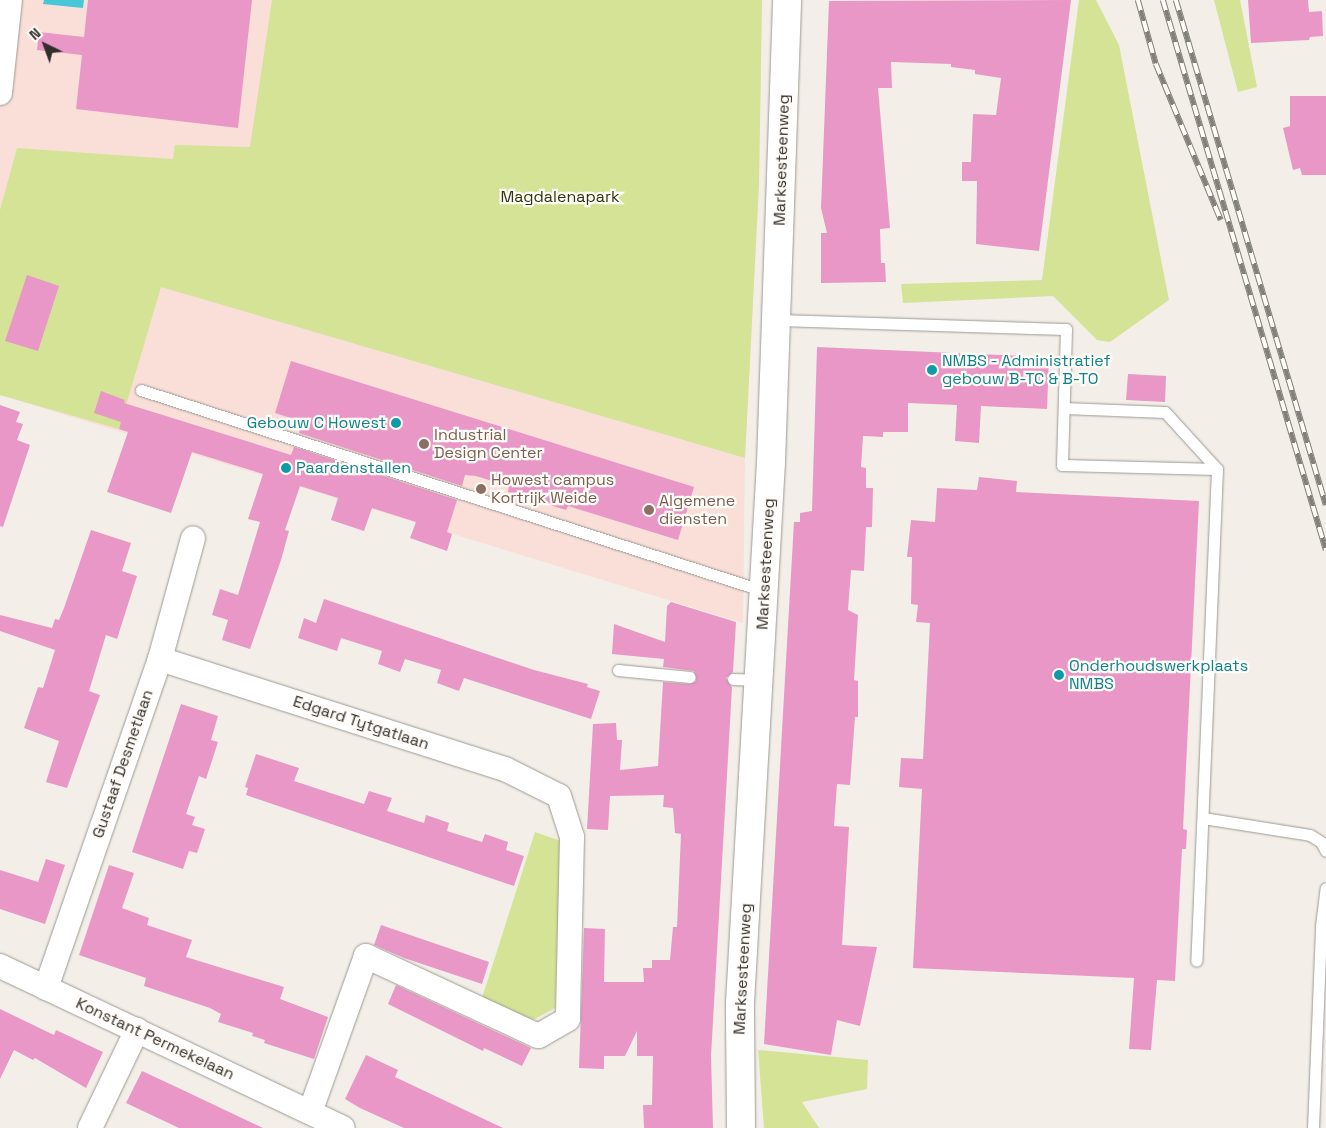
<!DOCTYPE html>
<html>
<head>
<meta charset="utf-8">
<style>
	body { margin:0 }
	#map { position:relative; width:1326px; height:1128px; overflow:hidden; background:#f3efe8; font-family:"Space Grotesk",sans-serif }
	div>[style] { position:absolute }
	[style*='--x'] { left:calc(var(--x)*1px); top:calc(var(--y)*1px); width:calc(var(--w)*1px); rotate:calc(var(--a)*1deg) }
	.education>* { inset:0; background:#f9dfd8 }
	.green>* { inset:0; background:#d4e396 }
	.water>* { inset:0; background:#46c8d9 }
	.building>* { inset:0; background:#e897c6 }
	.roads { filter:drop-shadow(0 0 1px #9d9993) drop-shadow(0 0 1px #9d9993) }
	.service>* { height:11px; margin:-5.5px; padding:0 5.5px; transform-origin:5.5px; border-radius:5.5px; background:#fff }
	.minor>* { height:24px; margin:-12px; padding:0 12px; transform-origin:12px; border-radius:12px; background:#fff }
	.tertiary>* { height:28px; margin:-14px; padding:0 14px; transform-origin:14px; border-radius:14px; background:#fff }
	.rail>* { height:5.5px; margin-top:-2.75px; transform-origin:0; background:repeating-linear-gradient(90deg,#fffcf8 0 11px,#83807b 0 22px); box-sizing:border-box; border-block:1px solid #83807b }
	.dots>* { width:14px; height:14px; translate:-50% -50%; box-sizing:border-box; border:2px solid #fffcf8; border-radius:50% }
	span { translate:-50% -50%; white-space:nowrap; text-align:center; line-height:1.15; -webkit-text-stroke:4.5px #fffcf8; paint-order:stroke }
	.street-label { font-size:16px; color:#312f2c }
	.park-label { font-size:16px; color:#2e340f }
	.culture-label { font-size:16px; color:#0d838f }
	.left { translate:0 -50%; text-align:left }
	.right { translate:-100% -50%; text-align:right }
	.education-label { font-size:16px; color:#785e54 }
	.north { position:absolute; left:20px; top:20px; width:50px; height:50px; -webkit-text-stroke:4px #fffcf8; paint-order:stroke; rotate:318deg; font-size:14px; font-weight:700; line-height:20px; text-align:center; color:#312f2c }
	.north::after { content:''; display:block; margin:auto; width:18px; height:22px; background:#312f2c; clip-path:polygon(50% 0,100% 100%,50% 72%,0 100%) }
</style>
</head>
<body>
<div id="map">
	<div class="education">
		<div style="clip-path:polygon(0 0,762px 0,759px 184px,745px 458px,743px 623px,0 395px)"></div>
	</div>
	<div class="green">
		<div style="clip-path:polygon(272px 0,762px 0,759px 184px,745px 458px,161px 287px,119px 429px,0 395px,0 210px,17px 148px,173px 159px,175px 145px,250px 147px)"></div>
		<div style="clip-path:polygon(1079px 0,1096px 0,1119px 45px,1169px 300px,1110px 342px,1097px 340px,1053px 296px,903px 303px,901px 284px,1042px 280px)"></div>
		<div style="clip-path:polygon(1214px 0,1240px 0,1257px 87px,1238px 92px)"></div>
		<div style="clip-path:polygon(535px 832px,561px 841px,555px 1008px,529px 1022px,482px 998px)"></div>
		<div style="clip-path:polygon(758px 1050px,868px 1060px,867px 1089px,802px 1102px,819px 1128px,764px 1128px)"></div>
	</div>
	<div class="water">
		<div style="clip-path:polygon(44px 0,84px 0,83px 8px,43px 4px)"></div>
	</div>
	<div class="building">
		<div style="clip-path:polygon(88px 0,252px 0,238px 128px,76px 109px,82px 55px,37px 50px,39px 32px,84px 37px)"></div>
		<div style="clip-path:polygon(1071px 0,1039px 251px,976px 244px,977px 181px,962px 181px,962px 162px,971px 162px,973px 114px,996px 115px,1001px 78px,975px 74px,975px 70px,951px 67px,951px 64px,891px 62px,892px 88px,878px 88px,890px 228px,880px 229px,881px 263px,885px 263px,886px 282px,821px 283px,821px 233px,827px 233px,821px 208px,829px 1px)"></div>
		<div style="clip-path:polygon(1248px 0,1308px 0,1309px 12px,1322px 11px,1323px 36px,1310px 37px,1309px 40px,1251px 43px)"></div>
		<div style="clip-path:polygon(1290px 96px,1326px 96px,1326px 175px,1302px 175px,1300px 168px,1293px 170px,1283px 128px,1290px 126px)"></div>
		<div style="clip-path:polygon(27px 275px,59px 286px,38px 351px,5px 341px)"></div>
		<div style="clip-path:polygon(817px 347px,1049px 357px,1047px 409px,981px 406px,979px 443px,955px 441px,957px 405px,908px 403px,908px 432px,883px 432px,883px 437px,863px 436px,861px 467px,866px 468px,866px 488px,873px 488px,872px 527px,866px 527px,864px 571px,851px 570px,848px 610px,858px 615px,854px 680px,858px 681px,858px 717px,855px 717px,850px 785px,837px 784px,834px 826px,849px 827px,842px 945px,877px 947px,860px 1026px,837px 1020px,831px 1055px,764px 1044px,794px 522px,800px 522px,800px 513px,812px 511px)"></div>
		<div style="clip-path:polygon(291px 361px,694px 487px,678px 540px,568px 506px,566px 510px,508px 492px,509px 486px,476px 476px,465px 475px,462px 486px,299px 433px,303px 422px,275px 413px)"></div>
		<div style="clip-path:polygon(1128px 374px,1166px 376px,1165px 402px,1126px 400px)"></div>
		<div style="clip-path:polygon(101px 391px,125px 400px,124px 403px,291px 455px,294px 447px,457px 500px,447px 532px,452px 534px,447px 551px,410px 538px,416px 522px,372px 508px,364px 531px,331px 520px,338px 498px,300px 486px,285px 530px,289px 531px,281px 560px,250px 649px,222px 640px,228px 620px,212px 615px,220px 589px,238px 595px,260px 522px,248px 519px,263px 474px,192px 452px,171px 513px,107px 492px,128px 432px,119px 429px,121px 422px,94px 413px)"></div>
		<div style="clip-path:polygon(0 405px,20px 412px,16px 422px,23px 424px,17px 440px,30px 445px,3px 527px,0 526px)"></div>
		<div style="clip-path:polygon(979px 477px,1017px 481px,1016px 492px,1199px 501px,1183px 829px,1187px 830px,1186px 849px,1182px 849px,1175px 981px,1157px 980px,1151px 1050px,1129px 1049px,1134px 978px,913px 968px,922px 789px,899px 787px,901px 758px,923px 759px,930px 623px,916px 622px,918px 605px,911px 604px,912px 557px,907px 557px,911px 520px,935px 522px,937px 488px,977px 490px)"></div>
		<div style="clip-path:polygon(91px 530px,131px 543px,122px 571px,137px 576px,117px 639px,106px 635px,89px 691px,100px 695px,67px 788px,46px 782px,59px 741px,24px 728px,38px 687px,43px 688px,55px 650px,0 631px,0 615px,52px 628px,55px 619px,59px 620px,64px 608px)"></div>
		<div style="clip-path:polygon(324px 599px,534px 670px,588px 684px,587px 687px,600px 691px,591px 719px,464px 678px,459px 691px,437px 683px,441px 670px,405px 659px,400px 672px,378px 664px,382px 651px,341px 638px,337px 651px,298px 638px,304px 618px,316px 623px)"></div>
		<div style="clip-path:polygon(671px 602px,736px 622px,733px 672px,726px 678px,732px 687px,711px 1056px,713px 1128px,644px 1128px,643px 1105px,652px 1105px,653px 1056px,637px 1056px,637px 1031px,625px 1056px,604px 1056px,604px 1069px,579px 1068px,584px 928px,605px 929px,604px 982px,644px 982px,643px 968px,652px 968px,652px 960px,670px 960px,673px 927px,677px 927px,681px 834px,675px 833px,673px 808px,663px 807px,664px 795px,610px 796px,608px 830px,587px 829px,593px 724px,616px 723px,617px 740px,622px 740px,620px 770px,658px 766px,663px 682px,690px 684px,696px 681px,694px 671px,663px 667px,664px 659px,612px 654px,614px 624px,665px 642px,667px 606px)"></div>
		<div style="clip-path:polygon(181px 704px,218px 716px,211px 740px,218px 742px,206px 779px,199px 776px,186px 814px,195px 817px,192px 825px,205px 829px,197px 853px,189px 851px,183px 869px,132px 852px)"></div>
		<div style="clip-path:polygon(256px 754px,299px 768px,294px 781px,364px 804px,369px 791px,392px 798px,387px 811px,424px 823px,426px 815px,438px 819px,449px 823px,447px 831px,482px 842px,485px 834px,508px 842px,506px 850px,524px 856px,514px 886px,246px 795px,248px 788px,245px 787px)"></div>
		<div style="clip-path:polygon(46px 859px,65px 865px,45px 924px,0 909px,0 870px,38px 882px)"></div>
		<div style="clip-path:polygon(109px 865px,134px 873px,122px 908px,149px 918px,147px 925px,192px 940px,186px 957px,284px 987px,280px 999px,328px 1017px,314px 1059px,264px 1043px,265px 1040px,252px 1036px,253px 1033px,218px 1022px,221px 1014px,210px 1008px,144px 986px,146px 978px,79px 955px)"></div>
		<div style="clip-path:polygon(381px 925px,489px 962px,482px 984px,404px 958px,374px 945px)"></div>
		<div style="clip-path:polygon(396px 985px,531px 1048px,522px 1066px,484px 1048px,483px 1051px,388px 1004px)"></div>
		<div style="clip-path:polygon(0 1009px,54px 1035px,56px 1030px,103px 1052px,86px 1088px,35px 1058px,33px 1060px,14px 1050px,0 1079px)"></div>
		<div style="clip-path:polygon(366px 1055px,398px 1070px,395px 1077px,503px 1128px,404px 1128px,360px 1108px,345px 1099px)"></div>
		<div style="clip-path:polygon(142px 1071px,187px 1092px,263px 1128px,179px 1128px,126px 1103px)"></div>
	</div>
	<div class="roads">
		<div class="service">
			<div style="--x:776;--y:320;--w:290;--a:1.8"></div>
			<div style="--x:1066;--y:329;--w:136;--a:91.7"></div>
			<div style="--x:1062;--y:465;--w:155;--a:1.5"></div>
			<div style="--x:141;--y:390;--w:655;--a:17.88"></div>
			<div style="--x:1064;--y:408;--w:101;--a:2.3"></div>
			<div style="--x:1165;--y:412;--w:77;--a:47.6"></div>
			<div style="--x:1217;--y:469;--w:492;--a:92.4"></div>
			<div style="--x:618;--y:670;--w:72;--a:5.6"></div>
			<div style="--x:733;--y:679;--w:27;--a:2"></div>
			<div style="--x:1203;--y:818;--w:108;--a:9"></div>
			<div style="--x:1310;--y:835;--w:13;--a:32"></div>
			<div style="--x:1321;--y:842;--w:10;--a:61"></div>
			<div style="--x:1313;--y:1128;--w:202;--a:-87.7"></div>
			<div style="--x:1321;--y:926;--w:38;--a:-83"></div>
		</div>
		<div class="minor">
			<div style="--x:0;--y:93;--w:94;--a:-83.9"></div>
			<div style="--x:160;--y:659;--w:362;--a:17.7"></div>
			<div style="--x:505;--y:769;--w:60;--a:26.6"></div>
			<div style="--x:559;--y:796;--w:43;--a:72.4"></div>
			<div style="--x:572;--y:837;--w:182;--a:91.3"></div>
			<div style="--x:568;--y:1019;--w:34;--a:150"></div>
			<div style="--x:538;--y:1036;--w:190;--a:-155.1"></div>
			<div style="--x:366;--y:956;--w:166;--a:109.7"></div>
			<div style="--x:0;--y:966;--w:379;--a:25.3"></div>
			<div style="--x:46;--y:988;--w:348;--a:-70.9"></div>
			<div style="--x:160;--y:659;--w:125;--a:-74.7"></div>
			<div style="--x:90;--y:1128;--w:109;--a:-64.4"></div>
		</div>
		<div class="tertiary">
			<div style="--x:741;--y:1128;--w:125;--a:-90.5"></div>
			<div style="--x:740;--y:1003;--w:542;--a:-86.72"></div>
			<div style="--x:771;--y:462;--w:462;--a:-88"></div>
		</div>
	</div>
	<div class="rail">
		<div style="--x:1138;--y:0;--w:66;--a:74.3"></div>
		<div style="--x:1156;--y:64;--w:169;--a:67.4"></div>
		<div style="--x:1163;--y:0;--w:574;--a:73.49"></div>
		<div style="--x:1176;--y:0;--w:527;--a:73.46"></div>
	</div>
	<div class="dots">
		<div style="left:932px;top:370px;background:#0f9aa8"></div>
		<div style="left:396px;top:423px;background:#0f9aa8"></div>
		<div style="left:424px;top:444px;background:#8d6e63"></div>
		<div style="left:286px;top:468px;background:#0f9aa8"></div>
		<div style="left:481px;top:489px;background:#8d6e63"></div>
		<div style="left:649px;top:510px;background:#8d6e63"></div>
		<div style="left:1059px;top:675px;background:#0f9aa8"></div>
	</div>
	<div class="street-label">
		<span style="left:782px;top:160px;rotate:-88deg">Marksesteenweg</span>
		<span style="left:766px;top:564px;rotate:-87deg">Marksesteenweg</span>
		<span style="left:361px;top:723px;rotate:18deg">Edgard Tytgatlaan</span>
		<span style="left:123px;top:764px;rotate:-71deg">Gustaaf Desmetlaan</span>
		<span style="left:743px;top:969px;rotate:-87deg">Marksesteenweg</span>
		<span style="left:155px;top:1039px;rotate:25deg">Konstant Permekelaan</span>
	</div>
	<div class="park-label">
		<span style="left:560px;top:197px">Magdalenapark</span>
	</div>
	<div class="culture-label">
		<span class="left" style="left:942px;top:370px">NMBS - Administratief<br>gebouw B-TC &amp; B-TO</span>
		<span class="right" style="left:386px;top:423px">Gebouw C Howest</span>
		<span class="left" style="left:296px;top:468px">Paardenstallen</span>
		<span class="left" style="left:1069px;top:675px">Onderhoudswerkplaats<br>NMBS</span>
	</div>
	<div class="education-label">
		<span class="left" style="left:434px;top:444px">Industrial<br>Design Center</span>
		<span class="left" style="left:491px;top:489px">Howest campus<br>Kortrijk Weide</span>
		<span class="left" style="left:659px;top:510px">Algemene<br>diensten</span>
	</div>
	<div class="north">N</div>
</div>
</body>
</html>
